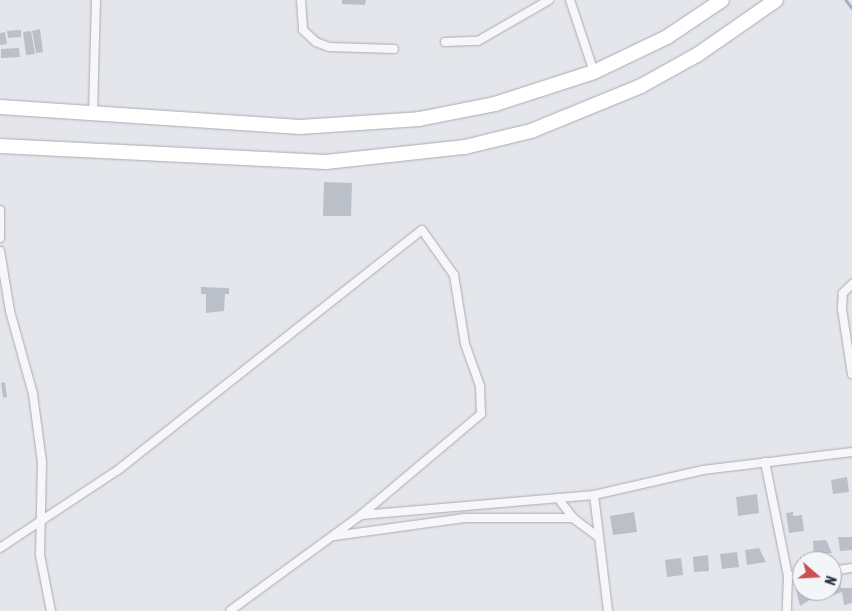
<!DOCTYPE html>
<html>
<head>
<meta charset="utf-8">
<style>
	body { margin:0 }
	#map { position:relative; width:852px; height:611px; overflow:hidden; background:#e4e6eb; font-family:"Asap Condensed",sans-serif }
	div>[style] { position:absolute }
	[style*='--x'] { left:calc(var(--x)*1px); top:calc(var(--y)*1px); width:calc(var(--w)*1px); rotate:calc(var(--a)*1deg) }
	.stream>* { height:2.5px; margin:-1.25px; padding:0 1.25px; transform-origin:1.25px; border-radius:1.25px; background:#a1b0c9 }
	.building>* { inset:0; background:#bbbfc8 }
	.roads { filter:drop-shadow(0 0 1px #a9acb5) drop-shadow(0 0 1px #a9acb5) }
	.street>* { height:8px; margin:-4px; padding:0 4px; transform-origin:4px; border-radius:4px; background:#f7f7fa }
	.highway>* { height:14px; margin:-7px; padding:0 7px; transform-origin:7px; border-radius:7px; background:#fff }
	span { translate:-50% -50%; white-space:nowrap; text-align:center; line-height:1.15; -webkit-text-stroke:4px #f4f5f8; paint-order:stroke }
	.north { position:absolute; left:792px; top:551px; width:50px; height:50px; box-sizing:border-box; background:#f4f5f8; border:1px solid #a4a7b0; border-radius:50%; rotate:109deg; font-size:14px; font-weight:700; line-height:20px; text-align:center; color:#2c3243 }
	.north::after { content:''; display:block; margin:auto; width:18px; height:22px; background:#c95053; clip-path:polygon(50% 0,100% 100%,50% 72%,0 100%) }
</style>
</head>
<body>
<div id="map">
	<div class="stream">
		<div style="--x:846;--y:0;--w:10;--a:53"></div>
	</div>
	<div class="building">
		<div style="clip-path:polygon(342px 0,366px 0,365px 5px,342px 4px)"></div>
		<div style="clip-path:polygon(40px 29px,43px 52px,36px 53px,32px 31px)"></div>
		<div style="clip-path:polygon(21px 30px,21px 37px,8px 38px,7px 31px)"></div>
		<div style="clip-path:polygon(31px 31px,35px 54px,26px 55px,23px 32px)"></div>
		<div style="clip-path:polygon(5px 32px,7px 44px,0 45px,0 33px)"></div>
		<div style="clip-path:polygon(19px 48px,20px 57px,1px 58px,1px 49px)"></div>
		<div style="clip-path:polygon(324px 182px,352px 183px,351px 216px,323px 216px)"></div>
		<div style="clip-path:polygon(201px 287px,229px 288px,229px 294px,225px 294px,224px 311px,206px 313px,206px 294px,201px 294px)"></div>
		<div style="clip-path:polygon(5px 382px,7px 397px,3px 398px,1px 383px)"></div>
		<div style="clip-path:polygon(847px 477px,849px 492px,833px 494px,831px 480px)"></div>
		<div style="clip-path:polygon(757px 494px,759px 513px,738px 516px,736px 497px)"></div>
		<div style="clip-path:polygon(634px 512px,637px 532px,613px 535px,610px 516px)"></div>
		<div style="clip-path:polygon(793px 512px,793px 516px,802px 515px,804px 531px,789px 533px,786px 513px)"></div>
		<div style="clip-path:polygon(838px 537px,852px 537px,852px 550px,840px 551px)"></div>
		<div style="clip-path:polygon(826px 540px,832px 553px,814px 554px,813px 541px)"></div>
		<div style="clip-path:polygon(759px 548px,766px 562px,747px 565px,745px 550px)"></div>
		<div style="clip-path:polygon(737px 552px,739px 567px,722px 569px,720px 554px)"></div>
		<div style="clip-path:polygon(708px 555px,709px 571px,694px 572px,693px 557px)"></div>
		<div style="clip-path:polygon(681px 558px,683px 575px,667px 577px,665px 560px)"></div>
		<div style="clip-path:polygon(840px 583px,841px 588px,852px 588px,852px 603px,844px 605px,842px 592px,821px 600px,820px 591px,832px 591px,832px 584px)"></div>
		<div style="clip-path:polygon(802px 585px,802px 591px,811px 591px,813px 598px,800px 606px,795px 586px)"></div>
	</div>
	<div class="roads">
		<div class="street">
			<div style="--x:301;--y:0;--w:30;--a:86"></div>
			<div style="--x:303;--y:30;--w:18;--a:43"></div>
			<div style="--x:316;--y:42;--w:14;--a:21"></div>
			<div style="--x:329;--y:47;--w:65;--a:1.8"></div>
			<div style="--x:570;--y:0;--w:76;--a:71.6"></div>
			<div style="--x:445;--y:42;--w:33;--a:-2"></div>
			<div style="--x:478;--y:41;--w:82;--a:-30"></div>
			<div style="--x:93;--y:113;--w:113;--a:-88.5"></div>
			<div style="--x:0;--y:210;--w:28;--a:90"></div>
			<div style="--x:0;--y:251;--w:61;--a:80.5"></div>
			<div style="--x:10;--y:311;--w:86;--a:74.5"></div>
			<div style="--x:33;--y:394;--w:69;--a:82.5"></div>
			<div style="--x:42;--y:462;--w:93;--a:91.2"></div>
			<div style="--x:40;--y:555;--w:57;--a:78.9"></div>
			<div style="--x:852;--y:284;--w:13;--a:135"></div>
			<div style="--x:843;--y:293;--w:16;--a:94"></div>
			<div style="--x:842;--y:309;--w:66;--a:81.3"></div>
			<div style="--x:765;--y:462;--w:116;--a:78.6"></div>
			<div style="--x:788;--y:576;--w:35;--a:92"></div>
			<div style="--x:594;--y:495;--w:112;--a:-12.9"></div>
			<div style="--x:703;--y:470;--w:150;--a:-6.9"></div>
			<div style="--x:558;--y:498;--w:25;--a:53"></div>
			<div style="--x:573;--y:518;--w:31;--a:37"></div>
			<div style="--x:361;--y:515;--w:234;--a:-4.9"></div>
			<div style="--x:594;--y:495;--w:117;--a:83.1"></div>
			<div style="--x:334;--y:536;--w:132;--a:-7.8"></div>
			<div style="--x:465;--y:518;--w:108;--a:0"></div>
			<div style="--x:0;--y:548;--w:141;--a:-33.5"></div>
			<div style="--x:118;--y:470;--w:387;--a:-38.3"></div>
			<div style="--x:422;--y:230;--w:55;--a:54.6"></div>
			<div style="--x:454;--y:275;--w:70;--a:80.9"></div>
			<div style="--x:465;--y:344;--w:45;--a:70.3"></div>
			<div style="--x:480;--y:386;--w:28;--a:88"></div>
			<div style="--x:481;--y:414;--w:157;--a:139.9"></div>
			<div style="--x:361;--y:515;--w:162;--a:143.8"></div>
			<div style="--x:832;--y:571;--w:20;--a:-9"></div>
			<div style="--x:788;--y:576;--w:14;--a:-4"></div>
		</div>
		<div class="highway">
			<div style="--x:0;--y:107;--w:301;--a:3.8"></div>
			<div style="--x:300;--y:127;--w:119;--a:-3.8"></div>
			<div style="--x:419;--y:119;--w:77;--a:-11.2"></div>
			<div style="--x:495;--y:104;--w:104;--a:-17.9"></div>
			<div style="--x:594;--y:72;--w:81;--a:-25.6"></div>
			<div style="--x:667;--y:37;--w:66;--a:-33.9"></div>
			<div style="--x:0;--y:146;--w:326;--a:2.8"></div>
			<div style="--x:326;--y:162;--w:140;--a:-6.2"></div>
			<div style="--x:465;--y:147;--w:68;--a:-13.6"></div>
			<div style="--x:531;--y:131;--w:119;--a:-22.2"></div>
			<div style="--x:641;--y:86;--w:64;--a:-29"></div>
			<div style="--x:697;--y:55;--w:96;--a:-34.8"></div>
		</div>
	</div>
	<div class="north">N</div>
</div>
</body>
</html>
